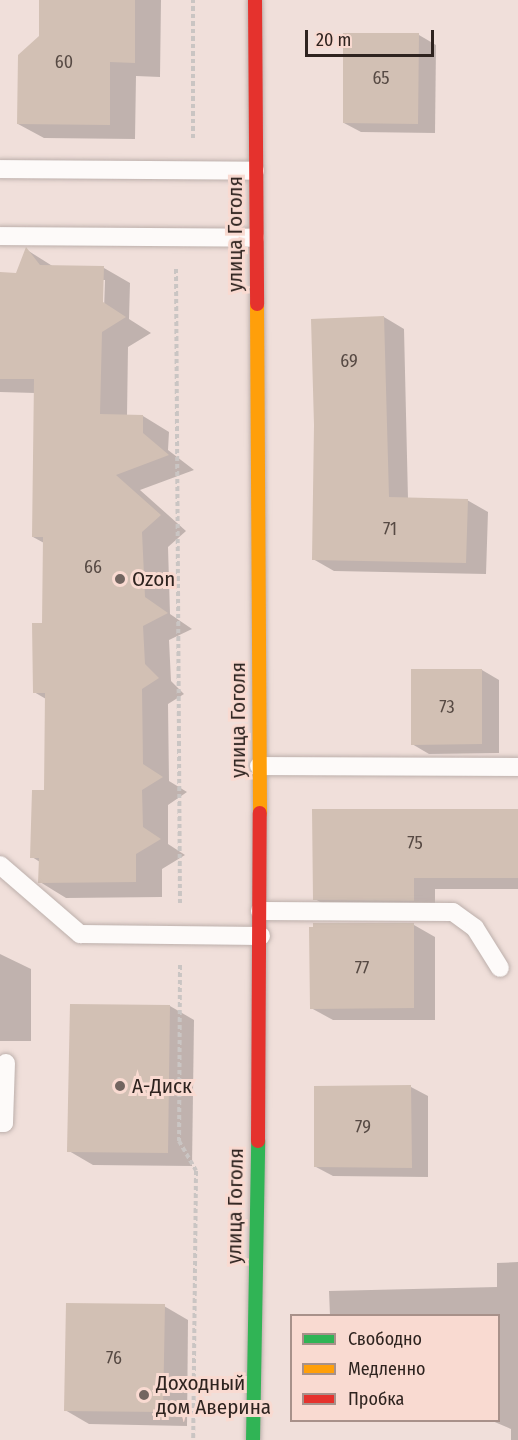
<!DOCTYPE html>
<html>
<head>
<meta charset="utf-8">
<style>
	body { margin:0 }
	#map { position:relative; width:518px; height:1440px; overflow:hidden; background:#f0dfda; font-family:"Fira Sans Condensed",sans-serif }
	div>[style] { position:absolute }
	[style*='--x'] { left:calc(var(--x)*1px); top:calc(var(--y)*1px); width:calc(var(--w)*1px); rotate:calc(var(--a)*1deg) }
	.shadow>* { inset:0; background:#0003 }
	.building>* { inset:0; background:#d2c0b4 }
	.path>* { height:4px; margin-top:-2px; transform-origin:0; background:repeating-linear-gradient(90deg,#cac5c3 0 4.5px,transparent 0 7.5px) }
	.roads { filter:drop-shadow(0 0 2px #bcafab) drop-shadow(0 0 2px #bcafab) }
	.lane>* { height:18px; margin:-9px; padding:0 9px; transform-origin:9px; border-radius:9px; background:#fdfaf9 }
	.fast>* { height:14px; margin:-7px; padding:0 7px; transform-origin:7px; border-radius:7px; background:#30b455 }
	.slow>* { height:14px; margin:-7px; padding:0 7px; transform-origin:7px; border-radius:7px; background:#ff9f0a }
	.jam>* { height:14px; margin:-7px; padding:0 7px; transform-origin:7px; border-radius:7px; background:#e5322d }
	.dots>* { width:16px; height:16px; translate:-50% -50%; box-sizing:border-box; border:3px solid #f9dad1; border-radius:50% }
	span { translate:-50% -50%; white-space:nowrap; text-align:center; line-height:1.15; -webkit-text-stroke:6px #f9dad1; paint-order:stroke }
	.number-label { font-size:18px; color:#574a44 }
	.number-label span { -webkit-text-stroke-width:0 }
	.street-label { font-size:21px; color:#2e231f }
	.poi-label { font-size:21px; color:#2e231f }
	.left { translate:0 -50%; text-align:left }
	.legend { position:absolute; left:290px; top:1314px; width:210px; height:108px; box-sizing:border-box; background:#f9dad1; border:2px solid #a8918a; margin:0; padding:8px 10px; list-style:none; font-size:18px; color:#2e231f }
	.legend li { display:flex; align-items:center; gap:12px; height:30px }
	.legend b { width:30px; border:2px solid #a8918a }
	.scale { position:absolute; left:305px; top:30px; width:129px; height:27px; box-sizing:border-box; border:3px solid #2e231f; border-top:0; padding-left:8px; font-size:18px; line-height:21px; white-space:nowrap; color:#2e231f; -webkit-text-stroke:4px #f9dad1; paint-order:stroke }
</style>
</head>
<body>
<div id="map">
	<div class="shadow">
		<div style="clip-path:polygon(41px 0,161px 0,160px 77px,136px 76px,135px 139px,44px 138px,18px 124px,40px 37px)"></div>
		<div style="clip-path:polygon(419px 35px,436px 45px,435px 133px,361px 132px,344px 123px)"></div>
		<div style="clip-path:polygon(evenodd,27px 250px,54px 267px,104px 268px,130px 283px,129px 319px,151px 333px,128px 347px,127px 416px,143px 416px,169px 432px,168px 450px,194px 470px,140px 490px,186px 531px,168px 547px,170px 614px,192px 629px,169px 640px,171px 681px,184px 694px,168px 704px,169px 781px,187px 792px,168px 805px,168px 844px,185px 855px,162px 869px,162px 897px,66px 898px,40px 882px,40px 862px,32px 857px,46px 791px,46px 699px,34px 692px,43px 624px,44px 543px,33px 537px,35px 393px,0 392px,0 274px,12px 288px,27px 250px,102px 280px,105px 280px,104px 310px,101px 310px,102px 280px)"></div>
		<div style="clip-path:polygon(384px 317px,404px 329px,408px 499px,467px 500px,488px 512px,486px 574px,334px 571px,313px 559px)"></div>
		<div style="clip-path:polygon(482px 670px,499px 680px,499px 753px,429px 754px,412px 744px)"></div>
		<div style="clip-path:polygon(518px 810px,518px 889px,435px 889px,435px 912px,336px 911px,315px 899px)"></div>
		<div style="clip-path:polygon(414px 925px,435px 937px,435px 1020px,333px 1020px,311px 1008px)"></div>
		<div style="clip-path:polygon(0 954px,31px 969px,31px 1041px,0 1041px)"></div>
		<div style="clip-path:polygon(170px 1006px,194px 1020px,192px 1166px,93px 1165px,69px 1151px)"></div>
		<div style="clip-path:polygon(411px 1087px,428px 1096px,428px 1177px,333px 1176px,316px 1167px)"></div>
		<div style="clip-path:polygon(518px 1262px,518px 1440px,511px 1440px,511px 1429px,490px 1420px,498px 1420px,498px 1316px,330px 1316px,329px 1291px,497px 1287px,497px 1263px)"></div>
		<div style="clip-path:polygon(164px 1306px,188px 1320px,187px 1426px,89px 1424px,65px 1410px)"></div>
	</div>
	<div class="building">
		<div style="clip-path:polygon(39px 0,135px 0,135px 63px,110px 62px,110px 125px,17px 124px,18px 55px,39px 36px)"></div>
		<div style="clip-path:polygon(343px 33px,419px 33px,418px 124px,343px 123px)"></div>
		<div style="clip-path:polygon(26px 247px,40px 265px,104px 266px,103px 302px,126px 317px,102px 332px,100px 414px,143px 415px,143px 433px,169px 455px,116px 475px,161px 515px,142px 532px,145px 597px,168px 613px,143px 626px,145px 664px,159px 678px,142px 689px,143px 764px,163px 777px,142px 790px,143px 827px,161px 839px,136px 854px,136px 882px,38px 883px,39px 858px,30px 858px,32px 790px,44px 790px,45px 693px,33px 693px,32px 623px,42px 623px,43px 537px,32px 537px,34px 379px,0 379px,0 272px,16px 273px)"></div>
		<div style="clip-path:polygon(384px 316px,389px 497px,468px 499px,466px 563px,312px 560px,314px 425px,311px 319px)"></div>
		<div style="clip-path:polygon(411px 669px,482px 669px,482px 744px,411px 745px)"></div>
		<div style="clip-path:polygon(312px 809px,518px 809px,518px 878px,414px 878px,414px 901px,313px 900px)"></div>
		<div style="clip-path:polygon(313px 923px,414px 923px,414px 1008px,310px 1009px,309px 927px,313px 927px)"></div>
		<div style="clip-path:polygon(70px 1004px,170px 1005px,168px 1153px,67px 1152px)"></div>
		<div style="clip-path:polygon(411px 1085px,412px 1168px,314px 1167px,314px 1086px)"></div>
		<div style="clip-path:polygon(66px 1303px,165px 1304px,163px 1412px,64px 1411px)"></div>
	</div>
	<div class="path">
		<div style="--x:193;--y:138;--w:138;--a:-90"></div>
		<div style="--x:176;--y:269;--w:635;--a:89.64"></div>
		<div style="--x:180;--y:965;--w:176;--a:90.3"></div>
		<div style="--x:179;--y:1141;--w:34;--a:60"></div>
		<div style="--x:196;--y:1171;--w:269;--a:90.6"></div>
	</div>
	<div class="roads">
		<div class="lane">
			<div style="--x:0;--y:169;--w:255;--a:0.4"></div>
			<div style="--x:0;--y:236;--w:255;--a:0.4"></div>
			<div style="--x:259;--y:766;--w:259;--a:0.2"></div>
			<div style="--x:0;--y:865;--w:106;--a:40.8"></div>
			<div style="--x:80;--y:934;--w:181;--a:0.6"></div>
			<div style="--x:260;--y:911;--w:193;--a:0.3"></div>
			<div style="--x:453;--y:912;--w:27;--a:36"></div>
			<div style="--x:475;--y:928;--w:47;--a:58"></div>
			<div style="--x:0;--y:1123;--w:4;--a:0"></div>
			<div style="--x:4;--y:1123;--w:60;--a:-88.1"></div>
		</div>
		<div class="fast">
			<div style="--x:253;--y:1440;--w:299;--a:-89"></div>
		</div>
		<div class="slow">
			<div style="--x:257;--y:304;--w:509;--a:89.66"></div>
		</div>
		<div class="jam">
			<div style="--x:255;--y:0;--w:304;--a:89.6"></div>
			<div style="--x:258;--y:1141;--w:328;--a:-89.7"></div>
		</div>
	</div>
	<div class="dots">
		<div style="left:120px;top:579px;background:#726560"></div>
		<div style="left:120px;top:1086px;background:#726560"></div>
		<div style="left:144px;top:1395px;background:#726560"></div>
	</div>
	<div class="number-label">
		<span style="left:64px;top:62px">60</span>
		<span style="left:381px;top:78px">65</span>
		<span style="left:349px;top:361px">69</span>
		<span style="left:390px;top:529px">71</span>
		<span style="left:93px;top:567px">66</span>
		<span style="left:447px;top:707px">73</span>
		<span style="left:415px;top:843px">75</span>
		<span style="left:362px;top:968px">77</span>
		<span style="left:363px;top:1127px">79</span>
		<span style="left:114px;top:1358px">76</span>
	</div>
	<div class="street-label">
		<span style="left:235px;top:234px;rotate:-90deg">улица Гоголя</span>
		<span style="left:238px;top:720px;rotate:-90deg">улица Гоголя</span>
		<span style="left:235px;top:1206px;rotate:-89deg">улица Гоголя</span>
	</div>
	<div class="poi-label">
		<span class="left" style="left:132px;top:579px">Ozon</span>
		<span class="left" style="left:132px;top:1086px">А-Диск</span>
		<span class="left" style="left:156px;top:1395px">Доходный<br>дом Аверина</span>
	</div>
	<ul class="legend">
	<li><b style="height:8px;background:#30b455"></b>Свободно</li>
	<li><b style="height:8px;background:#ff9f0a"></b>Медленно</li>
	<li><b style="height:8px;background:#e5322d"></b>Пробка</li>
	</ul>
	<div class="scale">20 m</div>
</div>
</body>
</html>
